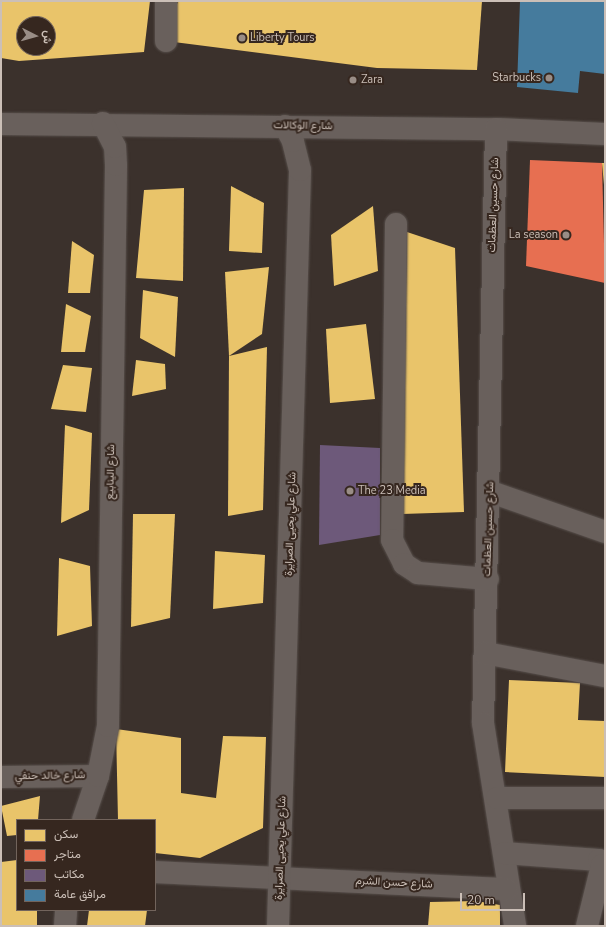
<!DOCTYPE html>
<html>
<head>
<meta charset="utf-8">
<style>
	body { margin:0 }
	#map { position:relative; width:606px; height:927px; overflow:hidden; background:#3b312c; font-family:"Nunito Sans",Vazirmatn,sans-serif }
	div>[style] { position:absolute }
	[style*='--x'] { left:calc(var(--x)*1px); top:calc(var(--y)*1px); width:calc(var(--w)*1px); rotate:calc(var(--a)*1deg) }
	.homes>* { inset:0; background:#e9c46a }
	.shops>* { inset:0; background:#e76f51 }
	.offices>* { inset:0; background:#6d597a }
	.public>* { inset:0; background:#457b9d }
	.roads { filter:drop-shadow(0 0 1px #574f4b) drop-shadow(0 0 1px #574f4b) }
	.minor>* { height:22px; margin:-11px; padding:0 11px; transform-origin:11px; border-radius:11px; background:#69605c }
	.dots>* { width:11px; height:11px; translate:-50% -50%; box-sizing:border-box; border:2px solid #36271f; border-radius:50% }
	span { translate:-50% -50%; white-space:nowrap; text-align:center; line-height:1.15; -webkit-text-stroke:4px #36271f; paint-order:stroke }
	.poi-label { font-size:11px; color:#cbbfb7 }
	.left { translate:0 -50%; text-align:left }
	.right { translate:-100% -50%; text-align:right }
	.street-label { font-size:11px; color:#cbbfb7 }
	.frame { position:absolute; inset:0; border:2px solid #cbbfb7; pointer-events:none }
	.legend { position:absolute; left:16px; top:819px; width:140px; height:92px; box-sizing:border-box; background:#36271f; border:1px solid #72645c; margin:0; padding:5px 7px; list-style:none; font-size:12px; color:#cbbfb7 }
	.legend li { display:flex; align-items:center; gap:8px; height:20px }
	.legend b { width:20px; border:1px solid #72645c }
	.north { position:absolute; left:16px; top:16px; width:40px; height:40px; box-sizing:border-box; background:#36271f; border:1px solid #72645c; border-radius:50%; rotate:96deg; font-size:11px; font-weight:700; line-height:16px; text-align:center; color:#cbbfb7 }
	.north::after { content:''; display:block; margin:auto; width:14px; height:18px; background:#998d86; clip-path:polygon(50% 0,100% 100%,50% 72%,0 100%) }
	.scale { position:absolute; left:460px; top:893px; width:65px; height:18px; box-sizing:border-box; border:2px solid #cbbfb7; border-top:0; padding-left:5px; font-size:12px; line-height:14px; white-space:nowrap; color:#cbbfb7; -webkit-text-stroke:3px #36271f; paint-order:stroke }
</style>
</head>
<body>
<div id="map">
	<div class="homes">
		<div style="clip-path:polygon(evenodd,1px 1px,150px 1px,144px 52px,19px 61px,1px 58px,1px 1px,24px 24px,48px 24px,48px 48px,24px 48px,24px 24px)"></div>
		<div style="clip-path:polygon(178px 1px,482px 1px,477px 70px,377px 68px,166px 41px)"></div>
		<div style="clip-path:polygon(602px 163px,605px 163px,605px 185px,604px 185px)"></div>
		<div style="clip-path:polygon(231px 186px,264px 203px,262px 253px,229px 251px)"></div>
		<div style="clip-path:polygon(184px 188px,183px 281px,136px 278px,144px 190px)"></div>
		<div style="clip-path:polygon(373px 206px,378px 271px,334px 286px,331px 235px)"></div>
		<div style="clip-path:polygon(407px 232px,455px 248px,464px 512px,402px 514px)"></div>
		<div style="clip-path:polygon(72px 241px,94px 255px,90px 293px,68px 293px)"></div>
		<div style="clip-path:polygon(269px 267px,262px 334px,229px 356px,225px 272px)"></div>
		<div style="clip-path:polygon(143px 290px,178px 297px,175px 357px,140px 338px)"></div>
		<div style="clip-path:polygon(66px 304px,91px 316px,85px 352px,61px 352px)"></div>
		<div style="clip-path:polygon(366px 324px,375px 399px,330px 403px,326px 329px)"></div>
		<div style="clip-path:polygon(267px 347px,263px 510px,228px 516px,229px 356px)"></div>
		<div style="clip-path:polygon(136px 360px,165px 364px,166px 389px,132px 396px)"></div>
		<div style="clip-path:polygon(63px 365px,92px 368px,86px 412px,51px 409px)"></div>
		<div style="clip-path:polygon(65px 425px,92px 433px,89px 510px,61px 523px)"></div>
		<div style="clip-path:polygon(133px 514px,175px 514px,170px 618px,131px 627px)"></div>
		<div style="clip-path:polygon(215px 551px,265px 555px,263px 603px,213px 609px)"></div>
		<div style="clip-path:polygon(59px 558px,90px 566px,92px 626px,57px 636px)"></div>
		<div style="clip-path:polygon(509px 680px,580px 683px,578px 720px,605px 721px,605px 777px,505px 772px)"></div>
		<div style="clip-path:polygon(116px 729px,181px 738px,181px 793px,216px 798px,223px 736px,266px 737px,263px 828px,200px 858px,155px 853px,155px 820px,118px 820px)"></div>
		<div style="clip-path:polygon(40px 796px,38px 820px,17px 820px,17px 835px,7px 836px,1px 806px)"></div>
		<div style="clip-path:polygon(17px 860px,17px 910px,37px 910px,37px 926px,1px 926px,1px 862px)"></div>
		<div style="clip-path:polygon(476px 901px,500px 905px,500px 926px,428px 926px,430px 902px)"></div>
		<div style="clip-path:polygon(89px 910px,147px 910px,145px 926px,87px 926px)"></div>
	</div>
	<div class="shops">
		<div style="clip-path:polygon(530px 160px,602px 163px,605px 283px,526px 266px)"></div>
	</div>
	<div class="offices">
		<div style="clip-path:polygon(320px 445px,380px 448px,380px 535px,319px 545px)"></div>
	</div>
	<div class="public">
		<div style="clip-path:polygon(520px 1px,605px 1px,605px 74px,580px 71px,578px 93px,517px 87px)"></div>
	</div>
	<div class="roads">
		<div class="minor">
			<div style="--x:166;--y:41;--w:40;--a:-90"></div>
			<div style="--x:1;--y:124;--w:495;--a:0.6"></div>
			<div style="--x:496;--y:129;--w:109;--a:2.6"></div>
			<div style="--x:496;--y:129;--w:594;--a:91.25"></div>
			<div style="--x:483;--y:723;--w:206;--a:81"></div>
			<div style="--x:396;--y:224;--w:316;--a:90.7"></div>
			<div style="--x:392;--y:540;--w:27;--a:63"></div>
			<div style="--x:404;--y:564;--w:17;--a:33"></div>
			<div style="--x:418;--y:573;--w:70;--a:4.9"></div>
			<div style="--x:491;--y:492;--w:121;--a:19.3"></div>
			<div style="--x:485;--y:653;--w:122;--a:10.9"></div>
			<div style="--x:1;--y:777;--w:97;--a:-0.6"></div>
			<div style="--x:497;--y:798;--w:108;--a:0"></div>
			<div style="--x:83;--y:820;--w:46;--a:-71.2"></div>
			<div style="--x:98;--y:776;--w:51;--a:-78.7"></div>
			<div style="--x:108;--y:726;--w:561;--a:-89.18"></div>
			<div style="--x:116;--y:165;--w:18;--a:-93"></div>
			<div style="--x:115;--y:147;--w:27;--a:-117"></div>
			<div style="--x:504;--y:853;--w:95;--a:4.2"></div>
			<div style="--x:599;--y:860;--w:6;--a:59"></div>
			<div style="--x:602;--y:865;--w:63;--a:103.8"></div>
			<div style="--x:155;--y:872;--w:352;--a:2.8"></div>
			<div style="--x:65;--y:926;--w:16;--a:-86"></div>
			<div style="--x:278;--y:926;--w:756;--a:-88.33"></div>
			<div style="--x:300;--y:170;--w:30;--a:-104"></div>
			<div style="--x:293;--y:141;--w:17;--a:-118"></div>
		</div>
	</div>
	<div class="dots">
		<div style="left:242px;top:38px;background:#998d86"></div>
		<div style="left:549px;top:78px;background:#998d86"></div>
		<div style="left:353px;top:80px;background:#998d86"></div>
		<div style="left:566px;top:235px;background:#998d86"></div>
		<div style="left:350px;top:491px;background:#998d86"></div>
	</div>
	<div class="poi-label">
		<span class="left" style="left:250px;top:38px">Liberty Tours</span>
		<span class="right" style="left:541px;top:78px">Starbucks</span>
		<span class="left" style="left:361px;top:80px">Zara</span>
		<span class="right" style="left:558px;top:235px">La season</span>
		<span class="left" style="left:358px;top:491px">The 23 Media</span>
	</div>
	<div class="street-label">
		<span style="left:303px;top:126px;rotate:1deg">شارع الوكالات</span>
		<span style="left:494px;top:205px;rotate:-88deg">شارع حسين العظمات</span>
		<span style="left:111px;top:472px;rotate:-89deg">شارع الينابيع</span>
		<span style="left:291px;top:524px;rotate:-88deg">شارع علي يحيى الصرايرة</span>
		<span style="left:489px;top:529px;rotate:-88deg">شارع حسين العظمات</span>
		<span style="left:50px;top:776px;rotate:-1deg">شارع خالد حنفي</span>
		<span style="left:281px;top:848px;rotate:-88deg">شارع علي يحيى الصرايرة</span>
		<span style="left:394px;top:883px;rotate:3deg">شارع حسن الشرم</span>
	</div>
	<div class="frame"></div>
	<ul class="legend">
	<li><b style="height:11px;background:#e9c46a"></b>سكن</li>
	<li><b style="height:11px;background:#e76f51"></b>متاجر</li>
	<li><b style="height:11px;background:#6d597a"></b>مكاتب</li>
	<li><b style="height:11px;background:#457b9d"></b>مرافق عامة</li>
	</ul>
	<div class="north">ش</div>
	<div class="scale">20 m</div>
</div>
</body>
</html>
